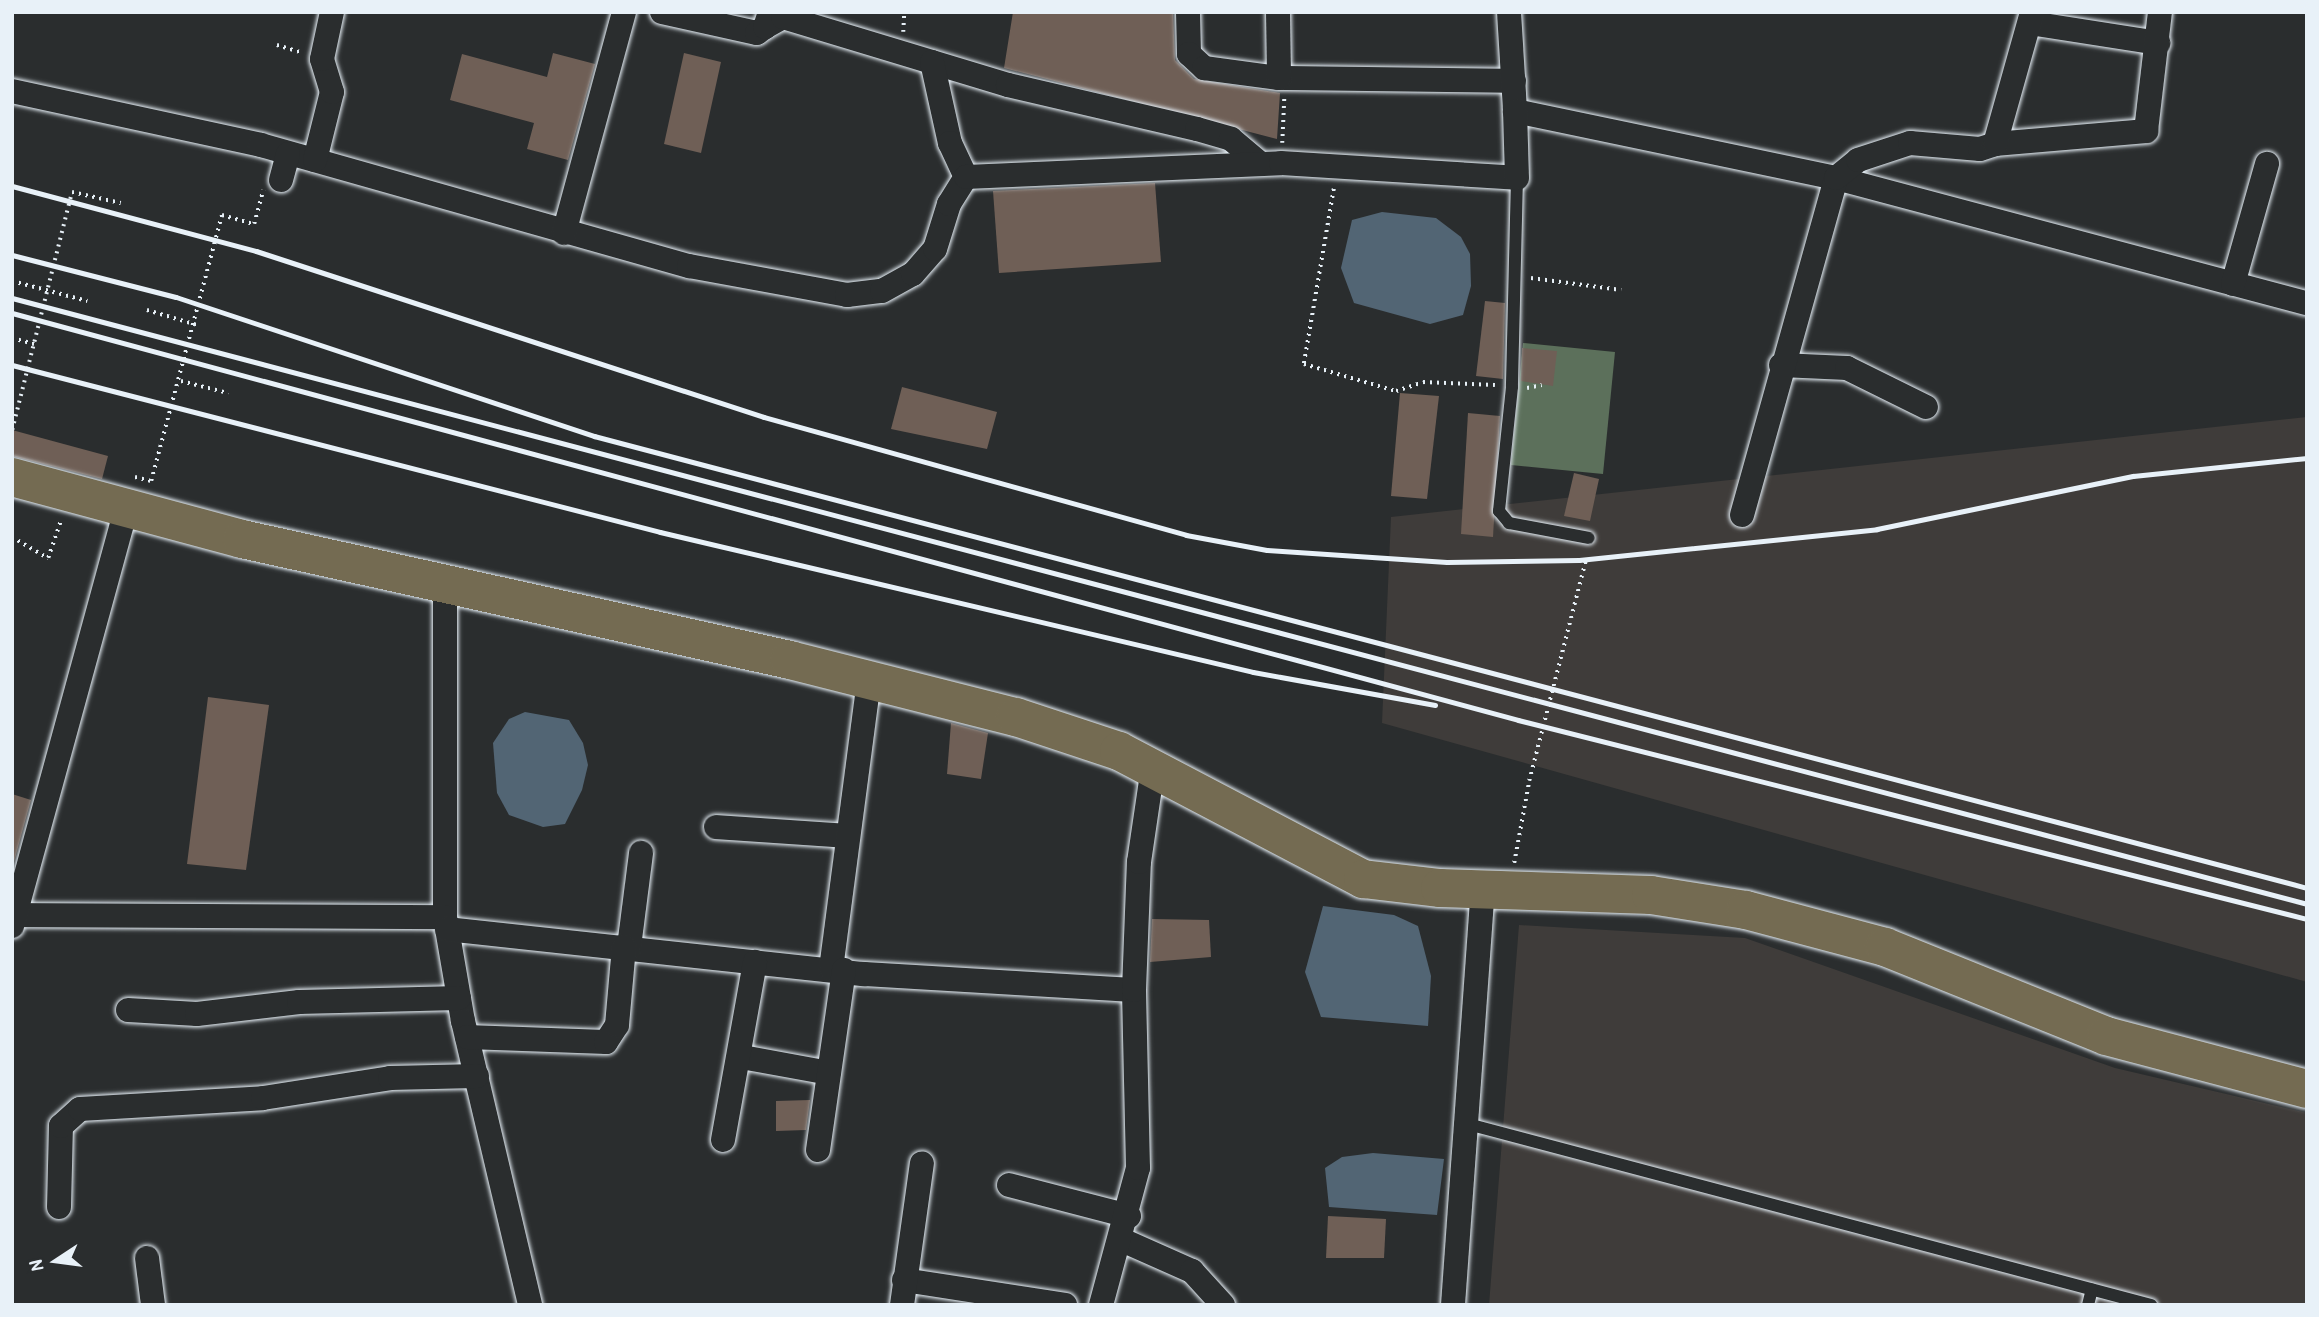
<!DOCTYPE html>
<html>
<head>
<meta charset="utf-8">
<style>
	body { margin:0 }
	#map { position:relative; width:2319px; height:1317px; overflow:hidden; background:#2a2d2e; font-family:"Patrick Hand",sans-serif }
	div>[style] { position:absolute }
	[style*='--x'] { left:calc(var(--x)*1px); top:calc(var(--y)*1px); width:calc(var(--w)*1px); rotate:calc(var(--a)*1deg) }
	.built>* { inset:0; background:#3f3c3a }
	.green>* { inset:0; background:#5c705b }
	.water>* { inset:0; background:#526574 }
	.building>* { inset:0; background:#6f5f56 }
	.path>* { height:3.5px; margin-top:-1.75px; transform-origin:0; background:repeating-linear-gradient(90deg,#e8f1f8 0 2px,transparent 0 7px) }
	.roads { filter:drop-shadow(0 0 2px #e8f1f8) drop-shadow(0 0 2px #e8f1f8) }
	.service>* { height:12px; margin:-6px; padding:0 6px; transform-origin:6px; border-radius:6px; background:#2a2d2e }
	.minor>* { height:24px; margin:-12px; padding:0 12px; transform-origin:12px; border-radius:12px; background:#2a2d2e }
	.primary>* { height:38px; margin:-19px; padding:0 19px; transform-origin:19px; border-radius:19px; background:#746b52 }
	.rail>* { height:5px; margin:-2.5px; padding:0 2.5px; transform-origin:2.5px; border-radius:2.5px; background:#e8f1f8 }
	.path-bridge>* { height:3.5px; margin-top:-1.75px; transform-origin:0; background:repeating-linear-gradient(90deg,#e8f1f8 0 2px,transparent 0 7px) }
	span { translate:-50% -50%; white-space:nowrap; text-align:center; line-height:1.15; -webkit-text-stroke:5px #2a2d2e; paint-order:stroke }
	.frame { position:absolute; inset:0; border:14px solid #e8f1f8; pointer-events:none }
	.north { position:absolute; left:21px; top:1226px; width:70px; height:70px; -webkit-text-stroke:5px #2a2d2e; paint-order:stroke; rotate:257deg; font-size:19px; font-weight:700; line-height:28px; text-align:center; color:#e8f1f8 }
	.north::after { content:''; display:block; margin:auto; width:24px; height:32px; background:#e8f1f8; clip-path:polygon(50% 0,100% 100%,50% 72%,0 100%) }
</style>
</head>
<body>
<div id="map">
	<div class="built">
		<div style="clip-path:polygon(2307px 417px,2307px 982px,1382px 723px,1391px 517px)"></div>
		<div style="clip-path:polygon(1519px 925px,1745px 938px,2115px 1068px,2307px 1113px,2307px 1305px,1489px 1305px)"></div>
	</div>
	<div class="green">
		<div style="clip-path:polygon(1523px 343px,1615px 352px,1603px 474px,1511px 465px)"></div>
	</div>
	<div class="water">
		<div style="clip-path:polygon(1382px 212px,1436px 218px,1461px 237px,1470px 254px,1471px 286px,1463px 315px,1430px 324px,1354px 303px,1341px 268px,1352px 220px)"></div>
		<div style="clip-path:polygon(525px 712px,569px 720px,583px 743px,588px 765px,582px 790px,565px 824px,543px 827px,509px 815px,497px 793px,493px 743px,509px 719px)"></div>
		<div style="clip-path:polygon(1323px 906px,1394px 915px,1418px 926px,1431px 976px,1428px 1026px,1321px 1017px,1305px 972px)"></div>
		<div style="clip-path:polygon(1373px 1153px,1444px 1159px,1437px 1215px,1329px 1207px,1325px 1168px,1342px 1157px)"></div>
	</div>
	<div class="building">
		<div style="clip-path:polygon(1013px 12px,1173px 12px,1175px 60px,1194px 79px,1280px 93px,1277px 139px,1004px 68px)"></div>
		<div style="clip-path:polygon(553px 53px,595px 64px,568px 160px,527px 149px,534px 123px,450px 100px,462px 54px,547px 77px)"></div>
		<div style="clip-path:polygon(684px 53px,721px 62px,701px 153px,664px 144px)"></div>
		<div style="clip-path:polygon(1155px 183px,1161px 262px,999px 273px,993px 191px)"></div>
		<div style="clip-path:polygon(1485px 301px,1505px 303px,1503px 379px,1476px 376px)"></div>
		<div style="clip-path:polygon(1522px 348px,1557px 351px,1553px 386px,1521px 381px)"></div>
		<div style="clip-path:polygon(902px 387px,997px 412px,987px 449px,891px 429px)"></div>
		<div style="clip-path:polygon(1400px 393px,1439px 396px,1427px 499px,1391px 496px)"></div>
		<div style="clip-path:polygon(1468px 413px,1500px 416px,1493px 537px,1461px 534px)"></div>
		<div style="clip-path:polygon(12px 430px,108px 456px,102px 479px,12px 456px)"></div>
		<div style="clip-path:polygon(1574px 473px,1599px 479px,1590px 521px,1564px 516px)"></div>
		<div style="clip-path:polygon(208px 697px,269px 705px,246px 870px,187px 864px)"></div>
		<div style="clip-path:polygon(951px 723px,988px 733px,981px 779px,947px 774px)"></div>
		<div style="clip-path:polygon(12px 794px,31px 800px,12px 869px)"></div>
		<div style="clip-path:polygon(1152px 919px,1209px 920px,1211px 957px,1150px 962px)"></div>
		<div style="clip-path:polygon(810px 1100px,806px 1130px,776px 1131px,776px 1101px)"></div>
		<div style="clip-path:polygon(1328px 1216px,1386px 1219px,1384px 1258px,1326px 1258px)"></div>
	</div>
	<div class="path">
		<div style="--x:903;--y:32;--w:20;--a:-87"></div>
		<div style="--x:277;--y:45;--w:27;--a:17"></div>
		<div style="--x:1282;--y:143;--w:44;--a:-87.4"></div>
		<div style="--x:1334;--y:189;--w:178;--a:99.7"></div>
		<div style="--x:1304;--y:364;--w:96;--a:16.4"></div>
		<div style="--x:1396;--y:391;--w:28;--a:-18"></div>
		<div style="--x:1423;--y:382;--w:72;--a:2.4"></div>
		<div style="--x:72;--y:192;--w:50;--a:12.7"></div>
		<div style="--x:222;--y:215;--w:33;--a:16"></div>
		<div style="--x:254;--y:224;--w:35;--a:-75"></div>
		<div style="--x:1531;--y:278;--w:91;--a:7.6"></div>
		<div style="--x:12;--y:281;--w:78;--a:14.9"></div>
		<div style="--x:147;--y:310;--w:52;--a:16.7"></div>
		<div style="--x:12;--y:338;--w:23;--a:15"></div>
		<div style="--x:181;--y:381;--w:49;--a:14.3"></div>
		<div style="--x:1527;--y:388;--w:15;--a:-11"></div>
		<div style="--x:135;--y:477;--w:16;--a:14"></div>
		<div style="--x:12;--y:537;--w:42;--a:30.3"></div>
		<div style="--x:48;--y:558;--w:40;--a:-71.1"></div>
		<div style="--x:1514;--y:863;--w:83;--a:-79.6"></div>
	</div>
	<div class="roads">
		<div class="service">
			<div style="--x:1517;--y:178;--w:209;--a:91.4"></div>
			<div style="--x:1512;--y:387;--w:125;--a:96"></div>
			<div style="--x:1499;--y:511;--w:16;--a:50"></div>
			<div style="--x:1509;--y:523;--w:81;--a:10.6"></div>
			<div style="--x:1464;--y:1123;--w:711;--a:14.84"></div>
			<div style="--x:2088;--y:1305;--w:16;--a:-76"></div>
		</div>
		<div class="minor">
			<div style="--x:662;--y:12;--w:97;--a:12.5"></div>
			<div style="--x:757;--y:33;--w:10;--a:-37"></div>
			<div style="--x:770;--y:12;--w:16;--a:108"></div>
			<div style="--x:765;--y:27;--w:21;--a:-29"></div>
			<div style="--x:783;--y:17;--w:235;--a:16.8"></div>
			<div style="--x:1008;--y:85;--w:194;--a:13.1"></div>
			<div style="--x:1197;--y:129;--w:35;--a:16"></div>
			<div style="--x:1231;--y:139;--w:38;--a:40"></div>
			<div style="--x:1188;--y:12;--w:42;--a:88.6"></div>
			<div style="--x:1189;--y:54;--w:21;--a:43"></div>
			<div style="--x:1204;--y:68;--w:76;--a:7.6"></div>
			<div style="--x:1279;--y:78;--w:235;--a:0.7"></div>
			<div style="--x:1278;--y:12;--w:66;--a:89.1"></div>
			<div style="--x:1509;--y:12;--w:99;--a:86.5"></div>
			<div style="--x:1515;--y:111;--w:328;--a:11.8"></div>
			<div style="--x:1836;--y:178;--w:487;--a:14.9"></div>
			<div style="--x:2030;--y:23;--w:130;--a:8.9"></div>
			<div style="--x:932;--y:62;--w:83;--a:77.5"></div>
			<div style="--x:950;--y:143;--w:38;--a:65"></div>
			<div style="--x:12;--y:91;--w:255;--a:12.2"></div>
			<div style="--x:261;--y:145;--w:445;--a:15.8"></div>
			<div style="--x:689;--y:266;--w:161;--a:10.4"></div>
			<div style="--x:847;--y:295;--w:35;--a:-7"></div>
			<div style="--x:882;--y:291;--w:35;--a:-29"></div>
			<div style="--x:913;--y:274;--w:33;--a:-49"></div>
			<div style="--x:935;--y:249;--w:47;--a:-72.7"></div>
			<div style="--x:949;--y:204;--w:32;--a:-58"></div>
			<div style="--x:966;--y:177;--w:315;--a:-2.5"></div>
			<div style="--x:1281;--y:163;--w:236;--a:3.6"></div>
			<div style="--x:1517;--y:178;--w:67;--a:-91.7"></div>
			<div style="--x:1995;--y:144;--w:152;--a:-4.9"></div>
			<div style="--x:2146;--y:131;--w:120;--a:-83.3"></div>
			<div style="--x:315;--y:160;--w:70;--a:-76"></div>
			<div style="--x:332;--y:92;--w:34;--a:-107"></div>
			<div style="--x:322;--y:59;--w:48;--a:-78"></div>
			<div style="--x:281;--y:180;--w:27;--a:-75"></div>
			<div style="--x:564;--y:233;--w:229;--a:-74.8"></div>
			<div style="--x:2233;--y:284;--w:125;--a:-74.2"></div>
			<div style="--x:1781;--y:365;--w:66;--a:2.6"></div>
			<div style="--x:1847;--y:368;--w:88;--a:26.3"></div>
			<div style="--x:1742;--y:515;--w:350;--a:-74.4"></div>
			<div style="--x:1836;--y:178;--w:28;--a:-39"></div>
			<div style="--x:1858;--y:160;--w:55;--a:-18.1"></div>
			<div style="--x:1910;--y:143;--w:70;--a:4.9"></div>
			<div style="--x:1980;--y:149;--w:16;--a:-18"></div>
			<div style="--x:1995;--y:144;--w:137;--a:-74.3"></div>
			<div style="--x:445;--y:585;--w:332;--a:90"></div>
			<div style="--x:445;--y:917;--w:106;--a:80.2"></div>
			<div style="--x:463;--y:1021;--w:292;--a:76.7"></div>
			<div style="--x:716;--y:827;--w:132;--a:3.9"></div>
			<div style="--x:12;--y:915;--w:433;--a:0.3"></div>
			<div style="--x:12;--y:926;--w:433;--a:-74.7"></div>
			<div style="--x:447;--y:929;--w:419;--a:6.2"></div>
			<div style="--x:864;--y:974;--w:270;--a:3.4"></div>
			<div style="--x:629;--y:947;--w:95;--a:-82.7"></div>
			<div style="--x:831;--y:969;--w:292;--a:-82.5"></div>
			<div style="--x:128;--y:1010;--w:69;--a:3.3"></div>
			<div style="--x:197;--y:1014;--w:103;--a:-6.7"></div>
			<div style="--x:299;--y:1002;--w:160;--a:-1.4"></div>
			<div style="--x:467;--y:1037;--w:139;--a:2.1"></div>
			<div style="--x:606;--y:1042;--w:20;--a:-57"></div>
			<div style="--x:617;--y:1025;--w:79;--a:-84.9"></div>
			<div style="--x:742;--y:1057;--w:88;--a:10.4"></div>
			<div style="--x:723;--y:1140;--w:181;--a:-79.8"></div>
			<div style="--x:818;--y:1150;--w:182;--a:-81.8"></div>
			<div style="--x:1009;--y:1185;--w:124;--a:14.5"></div>
			<div style="--x:59;--y:1207;--w:81;--a:-88.6"></div>
			<div style="--x:61;--y:1126;--w:25;--a:-42"></div>
			<div style="--x:80;--y:1109;--w:183;--a:-3.4"></div>
			<div style="--x:263;--y:1098;--w:129;--a:-8.9"></div>
			<div style="--x:390;--y:1078;--w:87;--a:-1.3"></div>
			<div style="--x:1122;--y:1240;--w:77;--a:23.9"></div>
			<div style="--x:1192;--y:1271;--w:46;--a:47.6"></div>
			<div style="--x:147;--y:1258;--w:47;--a:82.7"></div>
			<div style="--x:904;--y:1280;--w:163;--a:8.8"></div>
			<div style="--x:902;--y:1305;--w:143;--a:-82"></div>
			<div style="--x:1101;--y:1305;--w:142;--a:-74.9"></div>
			<div style="--x:1138;--y:1168;--w:178;--a:-91.3"></div>
			<div style="--x:1134;--y:990;--w:128;--a:-87.8"></div>
			<div style="--x:1139;--y:862;--w:96;--a:-81.6"></div>
			<div style="--x:1453;--y:1305;--w:416;--a:-85.9"></div>
		</div>
		<div class="primary">
			<div style="--x:12;--y:477;--w:238;--a:15.1"></div>
			<div style="--x:242;--y:539;--w:561;--a:12.45"></div>
			<div style="--x:790;--y:660;--w:233;--a:14.2"></div>
			<div style="--x:1016;--y:717;--w:108;--a:18.3"></div>
			<div style="--x:1119;--y:751;--w:276;--a:27.7"></div>
			<div style="--x:1363;--y:879;--w:78;--a:6.7"></div>
			<div style="--x:1440;--y:888;--w:211;--a:1.9"></div>
			<div style="--x:1651;--y:895;--w:96;--a:9"></div>
			<div style="--x:1746;--y:910;--w:144;--a:14.9"></div>
			<div style="--x:1885;--y:947;--w:238;--a:21.9"></div>
			<div style="--x:2106;--y:1036;--w:208;--a:14.8"></div>
		</div>
	</div>
	<div class="rail">
		<div style="--x:12;--y:186;--w:253;--a:14.9"></div>
		<div style="--x:256;--y:251;--w:534;--a:18.1"></div>
		<div style="--x:764;--y:417;--w:438;--a:15.6"></div>
		<div style="--x:1186;--y:535;--w:82;--a:10.5"></div>
		<div style="--x:1267;--y:550;--w:180;--a:3.8"></div>
		<div style="--x:1447;--y:562;--w:132;--a:-0.9"></div>
		<div style="--x:1579;--y:560;--w:300;--a:-5.9"></div>
		<div style="--x:1877;--y:529;--w:261;--a:-11.7"></div>
		<div style="--x:2133;--y:476;--w:175;--a:-5.9"></div>
		<div style="--x:12;--y:255;--w:169;--a:14.4"></div>
		<div style="--x:176;--y:297;--w:441;--a:18.4"></div>
		<div style="--x:594;--y:436;--w:1772;--a:14.78"></div>
		<div style="--x:12;--y:298;--w:2374;--a:14.79"></div>
		<div style="--x:12;--y:313;--w:1560;--a:15.12"></div>
		<div style="--x:1518;--y:720;--w:814;--a:14.16"></div>
		<div style="--x:12;--y:365;--w:669;--a:14.45"></div>
		<div style="--x:660;--y:532;--w:609;--a:13.28"></div>
		<div style="--x:1253;--y:672;--w:185;--a:10.3"></div>
	</div>
	<div class="path-bridge">
		<div style="--x:12;--y:430;--w:245;--a:-75.9"></div>
		<div style="--x:151;--y:481;--w:275;--a:-75.1"></div>
		<div style="--x:1529;--y:781;--w:229;--a:-75.6"></div>
	</div>
	<div class="frame"></div>
	<div class="north">N</div>
</div>
</body>
</html>
